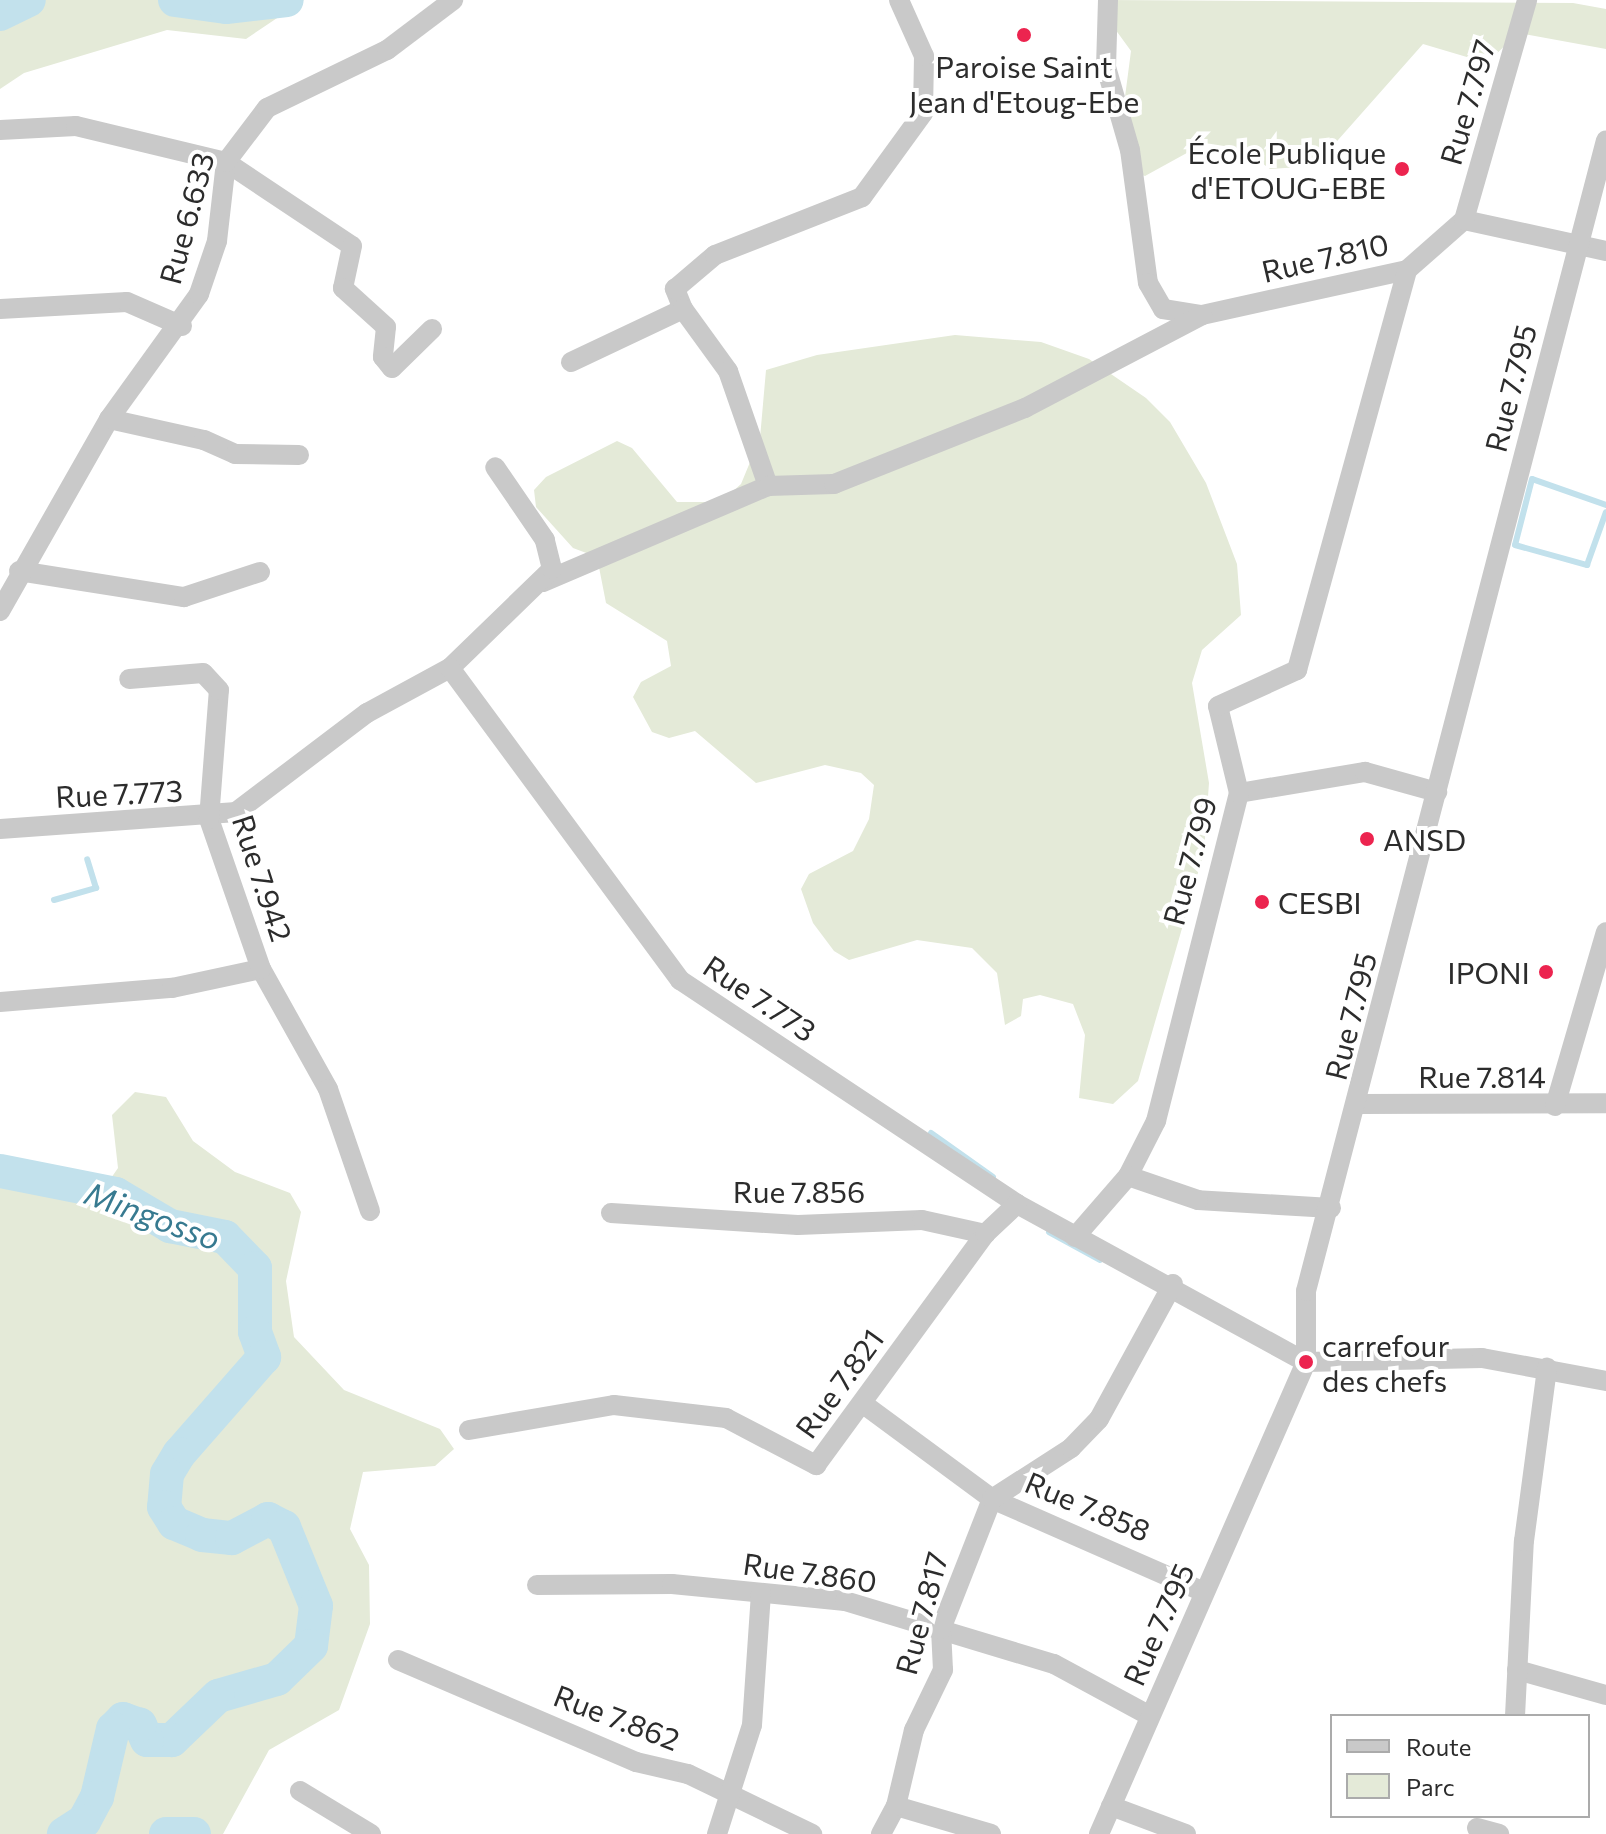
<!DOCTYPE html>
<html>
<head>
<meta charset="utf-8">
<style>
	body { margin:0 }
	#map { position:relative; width:1606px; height:1834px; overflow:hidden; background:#fff; font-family:Commissioner,sans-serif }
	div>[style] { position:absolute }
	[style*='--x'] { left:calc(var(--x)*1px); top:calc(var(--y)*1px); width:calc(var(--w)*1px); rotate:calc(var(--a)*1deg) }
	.green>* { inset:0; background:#e4ead8 }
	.stream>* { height:6px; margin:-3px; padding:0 3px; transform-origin:3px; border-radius:3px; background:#c2e1ec }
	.river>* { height:34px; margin:-17px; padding:0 17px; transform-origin:17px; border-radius:17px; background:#c2e1ec }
	.minor>* { height:20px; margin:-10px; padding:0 10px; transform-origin:10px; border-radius:10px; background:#c9c9c9 }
	.dots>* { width:22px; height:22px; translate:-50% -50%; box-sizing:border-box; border:4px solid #fff; border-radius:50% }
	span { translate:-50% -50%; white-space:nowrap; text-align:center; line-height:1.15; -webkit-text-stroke:8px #fff; paint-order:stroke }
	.poi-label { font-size:30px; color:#2c2c2c }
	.right { translate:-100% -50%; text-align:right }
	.left { translate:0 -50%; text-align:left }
	.street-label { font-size:30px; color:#2c2c2c }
	.water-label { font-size:32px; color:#377a90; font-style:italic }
	.legend { position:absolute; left:1330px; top:1714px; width:260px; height:104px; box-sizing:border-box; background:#fff; border:2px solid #ababab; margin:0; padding:10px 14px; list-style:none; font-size:24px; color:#2c2c2c }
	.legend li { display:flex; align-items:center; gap:16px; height:40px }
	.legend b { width:40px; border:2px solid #ababab }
</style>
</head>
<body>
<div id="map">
	<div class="green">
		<div style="clip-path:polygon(0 0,304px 0,246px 39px,167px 30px,24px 73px,0 89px)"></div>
		<div style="clip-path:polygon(1106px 0,1573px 3px,1606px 9px,1606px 49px,1518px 33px,1487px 63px,1423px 44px,1315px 166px,1270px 169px,1243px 149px,1205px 143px,1145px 176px,1137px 173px,1120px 135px,1131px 51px,1107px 18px)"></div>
		<div style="clip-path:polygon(955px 335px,1041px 342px,1089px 359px,1146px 398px,1170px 422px,1206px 483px,1237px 564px,1241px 615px,1202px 650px,1192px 683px,1209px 783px,1204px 852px,1138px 1081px,1113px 1104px,1079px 1098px,1085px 1035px,1073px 1004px,1040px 995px,1023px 999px,1021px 1016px,1005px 1025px,997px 973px,972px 948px,917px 940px,849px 960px,834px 951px,813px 923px,801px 889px,809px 874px,853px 851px,869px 819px,874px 785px,861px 773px,825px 765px,756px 783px,695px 731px,669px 738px,652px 732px,633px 697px,641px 682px,671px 666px,667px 641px,606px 603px,597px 557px,573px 548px,536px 507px,534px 490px,546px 477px,617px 441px,632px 448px,677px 502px,721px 502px,741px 484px,760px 438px,766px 370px,817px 355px)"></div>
		<div style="clip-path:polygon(135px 1092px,166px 1097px,193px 1141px,235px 1172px,290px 1193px,301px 1212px,286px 1281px,294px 1337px,344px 1390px,440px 1429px,454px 1449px,435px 1466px,363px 1472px,350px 1529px,369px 1565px,370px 1624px,339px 1710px,269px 1750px,223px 1834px,0 1834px,0 1164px,109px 1181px,118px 1168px,112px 1115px)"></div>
	</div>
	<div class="stream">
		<div style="--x:1606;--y:505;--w:78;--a:-160.6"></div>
		<div style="--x:1532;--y:479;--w:68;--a:104.4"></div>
		<div style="--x:1515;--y:545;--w:75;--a:15.5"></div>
		<div style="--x:1587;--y:565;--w:56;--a:-70.3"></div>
		<div style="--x:54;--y:900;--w:44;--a:-15.9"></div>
		<div style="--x:96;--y:888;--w:30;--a:-107"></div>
		<div style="--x:931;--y:1133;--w:76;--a:35.4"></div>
		<div style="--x:1049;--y:1232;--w:58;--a:28.8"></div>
	</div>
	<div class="river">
		<div style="--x:175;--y:0;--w:51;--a:7.8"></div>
		<div style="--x:226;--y:7;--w:61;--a:-6.5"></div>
		<div style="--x:0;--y:14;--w:32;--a:-26"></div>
		<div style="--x:0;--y:1171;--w:118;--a:11.2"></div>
		<div style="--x:116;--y:1194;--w:63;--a:30.7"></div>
		<div style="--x:170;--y:1226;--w:56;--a:11.3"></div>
		<div style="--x:225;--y:1237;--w:43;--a:45.9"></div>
		<div style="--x:255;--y:1268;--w:64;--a:90"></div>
		<div style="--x:255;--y:1332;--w:27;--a:70"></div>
		<div style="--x:264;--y:1357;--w:129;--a:131.2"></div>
		<div style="--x:179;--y:1454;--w:23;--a:121"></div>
		<div style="--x:167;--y:1474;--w:33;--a:95"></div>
		<div style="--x:164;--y:1507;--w:19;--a:58"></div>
		<div style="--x:174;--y:1523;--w:30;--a:23"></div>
		<div style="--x:202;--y:1535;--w:30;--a:6"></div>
		<div style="--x:232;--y:1538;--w:41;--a:-27.8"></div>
		<div style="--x:268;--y:1519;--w:18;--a:27"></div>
		<div style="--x:284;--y:1527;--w:85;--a:67.9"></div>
		<div style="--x:316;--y:1606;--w:40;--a:97.1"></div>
		<div style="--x:311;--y:1646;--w:47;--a:135.9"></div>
		<div style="--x:277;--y:1679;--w:61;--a:163.9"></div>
		<div style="--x:218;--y:1696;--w:64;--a:136.3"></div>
		<div style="--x:172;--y:1740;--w:25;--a:180"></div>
		<div style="--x:147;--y:1740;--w:17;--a:-115"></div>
		<div style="--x:140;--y:1725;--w:18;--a:-161"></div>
		<div style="--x:123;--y:1719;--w:14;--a:135"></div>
		<div style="--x:113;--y:1729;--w:70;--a:103.2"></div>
		<div style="--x:97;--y:1797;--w:27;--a:118"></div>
		<div style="--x:84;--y:1821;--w:24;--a:147"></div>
		<div style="--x:166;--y:1834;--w:28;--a:0"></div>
	</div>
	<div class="minor">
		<div style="--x:1108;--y:0;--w:67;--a:91.7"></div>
		<div style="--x:1106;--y:67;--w:86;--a:73.9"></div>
		<div style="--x:1130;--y:150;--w:134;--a:82.3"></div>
		<div style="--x:1148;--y:283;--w:30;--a:60"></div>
		<div style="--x:1163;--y:309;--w:39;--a:9"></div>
		<div style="--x:1202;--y:315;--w:210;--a:-12.4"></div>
		<div style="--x:1407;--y:270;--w:76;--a:-41.3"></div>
		<div style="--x:1464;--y:220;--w:145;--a:12.3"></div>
		<div style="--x:0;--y:130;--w:76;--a:-3"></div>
		<div style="--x:76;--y:126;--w:154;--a:13.5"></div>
		<div style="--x:226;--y:162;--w:151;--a:33.7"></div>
		<div style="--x:352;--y:246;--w:43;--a:102.1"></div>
		<div style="--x:343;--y:288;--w:58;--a:42.2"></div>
		<div style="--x:386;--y:327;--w:30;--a:96"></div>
		<div style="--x:383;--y:357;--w:14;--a:51"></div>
		<div style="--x:392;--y:368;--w:56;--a:-44.3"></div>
		<div style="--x:1464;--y:220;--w:229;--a:-74"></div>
		<div style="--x:0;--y:309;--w:127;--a:-3.2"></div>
		<div style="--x:127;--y:302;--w:60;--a:23.6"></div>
		<div style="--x:683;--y:309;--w:22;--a:-112"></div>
		<div style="--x:675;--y:289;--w:52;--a:-40.4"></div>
		<div style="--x:715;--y:255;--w:158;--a:-21.5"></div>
		<div style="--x:862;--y:197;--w:104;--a:-54"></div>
		<div style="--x:923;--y:113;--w:57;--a:-89"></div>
		<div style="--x:924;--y:56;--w:61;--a:-114.1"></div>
		<div style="--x:571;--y:362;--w:124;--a:-25.3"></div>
		<div style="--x:683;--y:309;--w:77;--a:54"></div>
		<div style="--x:728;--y:371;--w:122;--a:70.8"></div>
		<div style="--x:109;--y:419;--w:97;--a:12.5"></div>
		<div style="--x:204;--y:440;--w:34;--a:24"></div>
		<div style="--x:235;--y:454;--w:64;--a:0.9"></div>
		<div style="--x:19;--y:571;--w:167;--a:9"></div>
		<div style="--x:184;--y:597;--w:80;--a:-18.2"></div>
		<div style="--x:543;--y:582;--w:245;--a:-23.1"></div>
		<div style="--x:768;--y:486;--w:66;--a:-1.7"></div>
		<div style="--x:834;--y:484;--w:206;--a:-21.7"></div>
		<div style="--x:1025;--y:408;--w:200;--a:-27.7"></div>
		<div style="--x:0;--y:611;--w:221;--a:-60.4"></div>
		<div style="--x:109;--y:419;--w:154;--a:-54.2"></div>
		<div style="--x:199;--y:294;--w:56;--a:-71.2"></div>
		<div style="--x:217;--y:241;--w:80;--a:-83.5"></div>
		<div style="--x:226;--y:162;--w:68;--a:-52.8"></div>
		<div style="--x:267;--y:108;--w:133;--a:-25.8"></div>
		<div style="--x:387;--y:50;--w:83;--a:-37.1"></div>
		<div style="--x:450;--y:668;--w:142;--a:-44.1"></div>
		<div style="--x:552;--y:569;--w:30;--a:-104"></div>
		<div style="--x:545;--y:540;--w:88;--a:-124.4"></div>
		<div style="--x:1239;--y:793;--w:128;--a:-9.5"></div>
		<div style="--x:1365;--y:772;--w:75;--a:15.5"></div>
		<div style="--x:0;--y:829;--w:237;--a:-4.1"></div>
		<div style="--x:236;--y:812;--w:164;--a:-37.1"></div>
		<div style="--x:367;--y:713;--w:94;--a:-28.5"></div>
		<div style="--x:450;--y:668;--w:388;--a:53.6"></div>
		<div style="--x:680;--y:980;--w:405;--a:33.6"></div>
		<div style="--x:1017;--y:1204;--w:329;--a:28.7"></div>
		<div style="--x:1306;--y:1362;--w:176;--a:-1.3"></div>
		<div style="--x:1482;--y:1358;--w:126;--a:10.5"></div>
		<div style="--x:261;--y:969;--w:137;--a:60.8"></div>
		<div style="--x:328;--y:1089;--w:129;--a:71"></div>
		<div style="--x:0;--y:1002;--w:173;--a:-4.7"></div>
		<div style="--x:172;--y:988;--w:91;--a:-12.1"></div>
		<div style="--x:261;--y:969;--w:159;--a:-109.1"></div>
		<div style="--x:209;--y:819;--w:129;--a:-85.6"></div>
		<div style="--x:219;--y:690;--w:23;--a:-133"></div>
		<div style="--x:203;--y:673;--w:74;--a:175.4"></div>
		<div style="--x:1359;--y:1104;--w:247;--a:-0.2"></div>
		<div style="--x:1555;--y:1106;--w:181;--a:-73.7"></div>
		<div style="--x:1331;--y:1208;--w:133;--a:-176.6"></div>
		<div style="--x:1198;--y:1200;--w:74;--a:-161.1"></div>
		<div style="--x:1128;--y:1176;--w:62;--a:-63"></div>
		<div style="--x:1156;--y:1121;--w:338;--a:-75.8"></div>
		<div style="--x:1239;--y:793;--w:89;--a:-103.6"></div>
		<div style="--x:1218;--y:706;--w:87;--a:-24.5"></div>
		<div style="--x:1297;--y:670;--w:415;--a:-74.6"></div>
		<div style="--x:611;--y:1213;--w:187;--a:3.7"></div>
		<div style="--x:798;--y:1225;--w:124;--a:-2.3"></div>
		<div style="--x:922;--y:1220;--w:65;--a:12.5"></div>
		<div style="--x:1075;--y:1237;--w:81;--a:-49"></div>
		<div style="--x:862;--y:1403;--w:162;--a:36.4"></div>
		<div style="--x:992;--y:1499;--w:232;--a:23.7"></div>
		<div style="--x:469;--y:1430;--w:147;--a:-9.8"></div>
		<div style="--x:614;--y:1405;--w:113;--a:6.6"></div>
		<div style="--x:726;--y:1418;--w:102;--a:27.6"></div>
		<div style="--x:816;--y:1465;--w:286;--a:-53.8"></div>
		<div style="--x:985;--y:1234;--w:44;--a:-43.2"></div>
		<div style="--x:537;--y:1585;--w:135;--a:-0.4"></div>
		<div style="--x:672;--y:1584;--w:174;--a:5.6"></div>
		<div style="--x:845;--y:1601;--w:218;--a:16.8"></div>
		<div style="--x:1054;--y:1664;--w:109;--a:28.4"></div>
		<div style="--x:398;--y:1660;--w:259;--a:23.2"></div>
		<div style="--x:636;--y:1762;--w:53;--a:13"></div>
		<div style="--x:688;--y:1774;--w:138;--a:25.8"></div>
		<div style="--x:1517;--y:1670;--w:92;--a:15.7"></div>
		<div style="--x:1515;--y:1716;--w:175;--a:-87.1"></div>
		<div style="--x:1524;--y:1541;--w:175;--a:-82.4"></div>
		<div style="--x:300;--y:1791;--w:83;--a:31.2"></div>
		<div style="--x:896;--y:1806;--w:99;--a:16.4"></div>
		<div style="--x:1111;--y:1806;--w:80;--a:20.5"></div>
		<div style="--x:1477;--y:1828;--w:23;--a:15"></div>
		<div style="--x:717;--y:1834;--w:114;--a:-72.2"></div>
		<div style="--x:752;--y:1725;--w:132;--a:-86.1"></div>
		<div style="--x:881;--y:1834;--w:32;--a:-62"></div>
		<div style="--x:896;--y:1806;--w:78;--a:-76.7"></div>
		<div style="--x:914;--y:1730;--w:67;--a:-64.2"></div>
		<div style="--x:943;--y:1670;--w:41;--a:-92.8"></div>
		<div style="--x:941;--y:1629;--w:140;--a:-68.6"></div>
		<div style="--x:992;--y:1499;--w:94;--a:-32.8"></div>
		<div style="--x:1071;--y:1448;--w:40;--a:-46"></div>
		<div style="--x:1099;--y:1419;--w:154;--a:-61.3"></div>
		<div style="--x:1099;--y:1834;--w:515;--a:-66.32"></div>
		<div style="--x:1306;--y:1362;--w:71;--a:-90"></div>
		<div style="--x:1306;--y:1291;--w:1189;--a:-75.39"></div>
	</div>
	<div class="dots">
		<div style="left:1024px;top:35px;background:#ec244f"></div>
		<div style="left:1402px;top:169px;background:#ec244f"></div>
		<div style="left:1367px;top:839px;background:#ec244f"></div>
		<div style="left:1262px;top:902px;background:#ec244f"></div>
		<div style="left:1546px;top:972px;background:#ec244f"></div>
		<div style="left:1306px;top:1362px;background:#ec244f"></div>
	</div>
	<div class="poi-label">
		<span style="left:1024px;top:83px">Paroise Saint<br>Jean d'Etoug-Ebe</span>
		<span class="right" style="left:1386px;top:169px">École Publique<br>d'ETOUG-EBE</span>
		<span class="left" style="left:1383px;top:839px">ANSD</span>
		<span class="left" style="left:1278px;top:902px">CESBI</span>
		<span class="right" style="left:1530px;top:972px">IPONI</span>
		<span class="left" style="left:1322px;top:1362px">carrefour<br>des chefs</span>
	</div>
	<div class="street-label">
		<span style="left:1467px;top:102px;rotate:-74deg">Rue 7.797</span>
		<span style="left:186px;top:218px;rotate:-75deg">Rue 6.633</span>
		<span style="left:1325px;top:257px;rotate:-13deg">Rue 7.810</span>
		<span style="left:1510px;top:388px;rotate:-76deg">Rue 7.795</span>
		<span style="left:119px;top:793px;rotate:-3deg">Rue 7.773</span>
		<span style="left:1189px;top:861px;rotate:-75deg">Rue 7.799</span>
		<span style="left:263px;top:878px;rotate:72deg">Rue 7.942</span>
		<span style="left:760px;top:998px;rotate:34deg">Rue 7.773</span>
		<span style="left:1350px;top:1016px;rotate:-76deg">Rue 7.795</span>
		<span style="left:1482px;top:1076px">Rue 7.814</span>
		<span style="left:799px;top:1191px">Rue 7.856</span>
		<span style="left:839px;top:1383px;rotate:-54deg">Rue 7.821</span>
		<span style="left:1088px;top:1506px;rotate:23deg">Rue 7.858</span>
		<span style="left:810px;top:1572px;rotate:8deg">Rue 7.860</span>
		<span style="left:921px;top:1613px;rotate:-75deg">Rue 7.817</span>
		<span style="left:1158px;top:1624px;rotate:-66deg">Rue 7.795</span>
		<span style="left:617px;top:1717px;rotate:21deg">Rue 7.862</span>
	</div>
	<div class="water-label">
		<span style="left:153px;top:1215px;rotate:20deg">Mingosso</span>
	</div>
	<ul class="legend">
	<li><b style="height:10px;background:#c9c9c9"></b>Route</li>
	<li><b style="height:22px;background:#e4ead8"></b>Parc</li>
	</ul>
</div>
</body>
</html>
